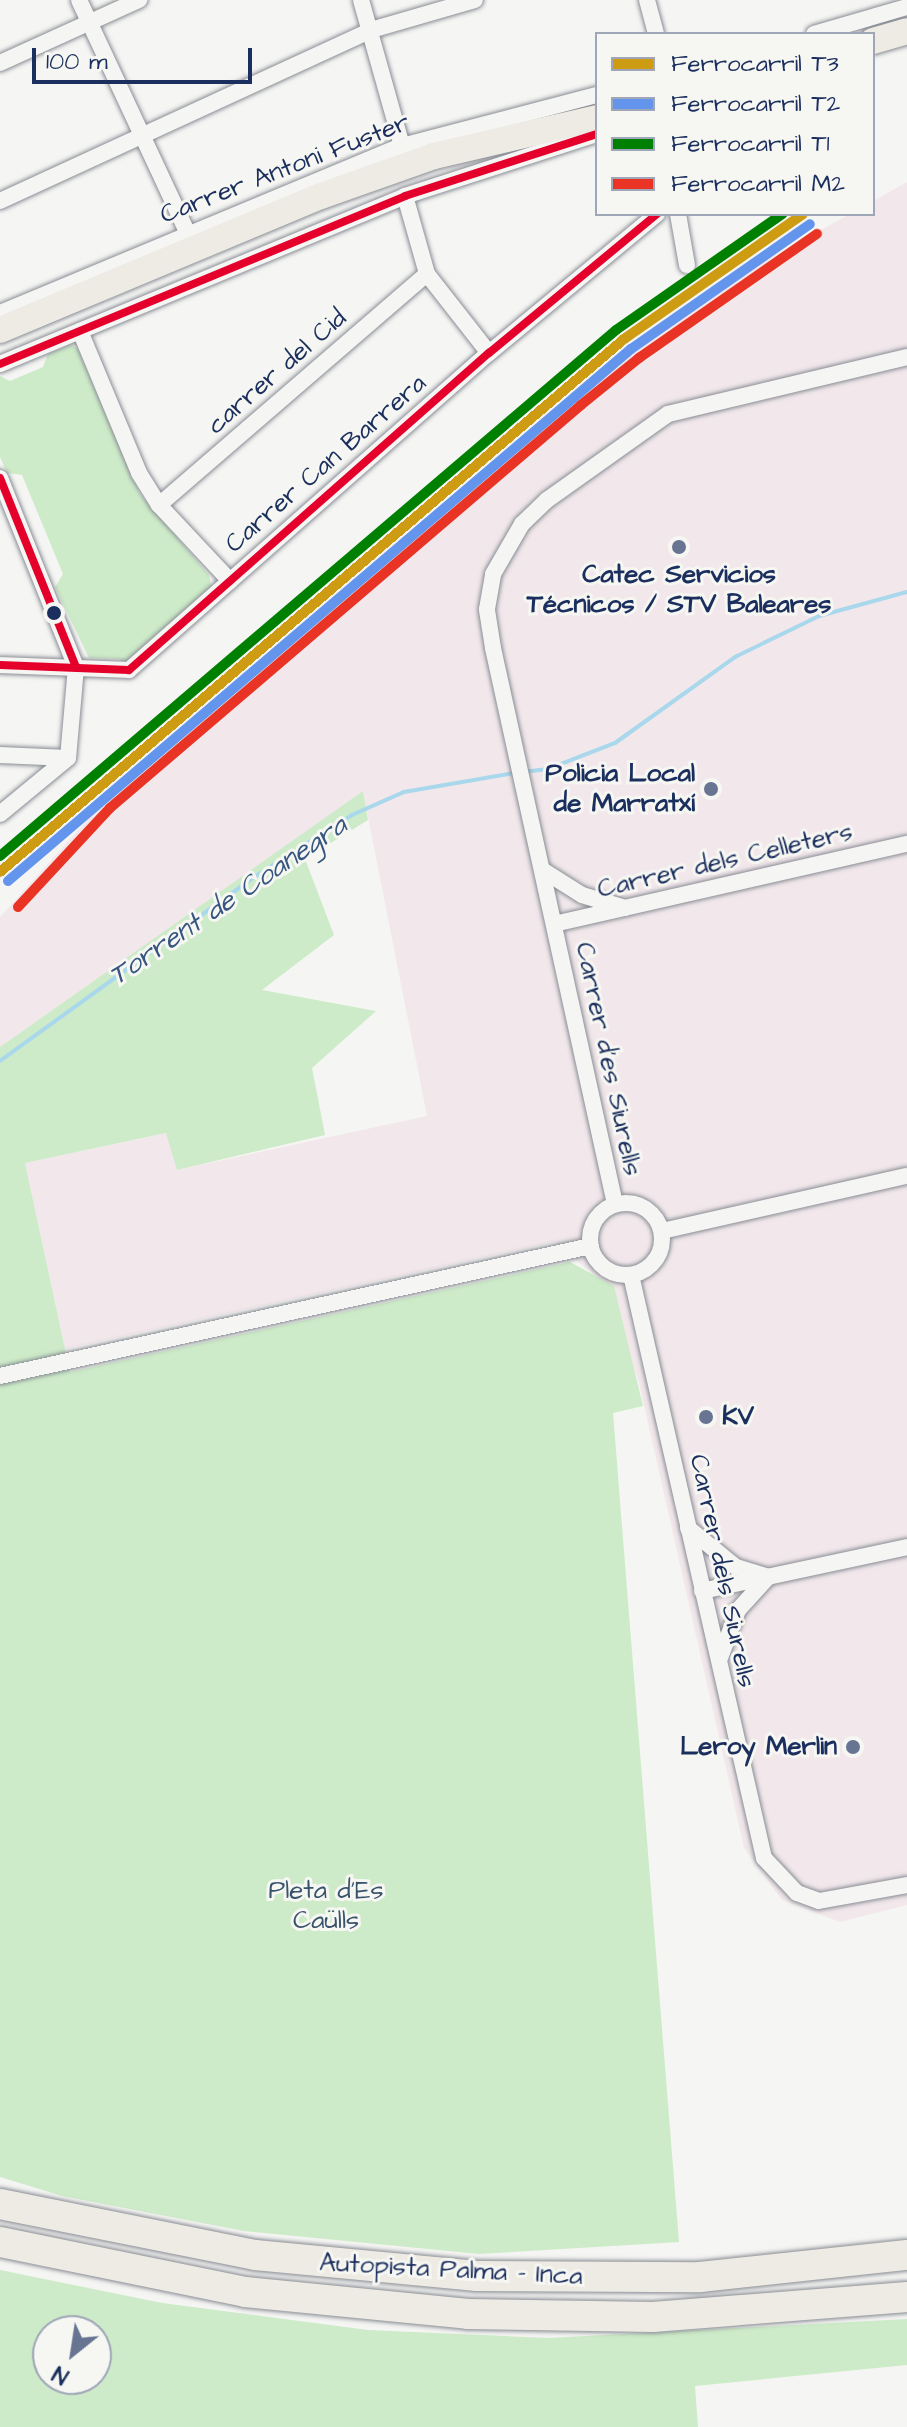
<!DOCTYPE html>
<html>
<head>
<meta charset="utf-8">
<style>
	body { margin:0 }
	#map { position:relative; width:907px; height:2427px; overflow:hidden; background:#f5f5f3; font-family:"Architects Daughter",sans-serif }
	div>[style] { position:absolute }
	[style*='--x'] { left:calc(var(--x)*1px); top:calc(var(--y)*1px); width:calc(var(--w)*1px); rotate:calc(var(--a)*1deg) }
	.built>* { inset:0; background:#f2e8eb }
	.green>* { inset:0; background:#cdebc8 }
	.stream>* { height:4px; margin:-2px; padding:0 2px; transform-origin:2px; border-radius:2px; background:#a9d7ec }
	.roads { filter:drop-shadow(0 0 2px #898d95) drop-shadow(0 0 2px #898d95) }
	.minor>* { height:16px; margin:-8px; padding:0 8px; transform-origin:8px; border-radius:8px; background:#f5f5f3 }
	.minor>.ring { margin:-8px; padding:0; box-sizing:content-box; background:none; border:16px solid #f5f5f3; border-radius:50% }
	.primary>* { height:26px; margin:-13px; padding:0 13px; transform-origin:13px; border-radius:13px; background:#eeebe4 }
	.motorway>* { height:30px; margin:-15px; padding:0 15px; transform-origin:15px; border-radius:15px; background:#eeebe4 }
	.bus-1>* { height:8px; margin:-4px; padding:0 4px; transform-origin:4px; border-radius:4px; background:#e4002b }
	.rail-1>* { height:10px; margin:-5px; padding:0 5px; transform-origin:5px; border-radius:5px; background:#cd9c13 }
	.rail-2>* { height:10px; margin:-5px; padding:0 5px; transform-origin:5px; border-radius:5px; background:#6495ed }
	.rail-3>* { height:10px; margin:-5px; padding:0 5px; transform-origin:5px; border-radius:5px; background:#008000 }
	.rail-4>* { height:10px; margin:-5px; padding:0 5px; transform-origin:5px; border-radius:5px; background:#e93324 }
	.dots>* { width:22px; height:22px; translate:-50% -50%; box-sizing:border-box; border:4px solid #f6f6f2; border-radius:50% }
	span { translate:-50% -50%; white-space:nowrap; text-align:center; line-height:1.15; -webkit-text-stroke:6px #f6f6f2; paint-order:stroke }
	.street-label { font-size:26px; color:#1b2f5e }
	.poi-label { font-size:26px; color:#1b2f5e; font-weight:700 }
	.right { translate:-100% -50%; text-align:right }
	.left { translate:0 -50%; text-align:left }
	.park-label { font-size:26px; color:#38536c }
	.water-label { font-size:28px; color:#365681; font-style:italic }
	.legend { position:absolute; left:595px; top:32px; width:280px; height:184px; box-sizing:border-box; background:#f6f6f2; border:2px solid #9ea6b7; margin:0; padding:10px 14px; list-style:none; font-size:24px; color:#1b2f5e }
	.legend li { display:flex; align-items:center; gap:16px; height:40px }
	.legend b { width:40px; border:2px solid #9ea6b7 }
	.north { position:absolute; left:32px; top:2315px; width:80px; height:80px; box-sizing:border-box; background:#f6f6f2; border:2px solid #9ea6b7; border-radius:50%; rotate:210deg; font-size:22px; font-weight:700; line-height:32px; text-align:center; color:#1b2f5e }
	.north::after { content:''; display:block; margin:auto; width:28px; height:36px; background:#677492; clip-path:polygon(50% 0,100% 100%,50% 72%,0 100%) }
	.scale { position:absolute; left:32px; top:48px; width:220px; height:36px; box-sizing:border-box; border:4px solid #1b2f5e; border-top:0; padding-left:10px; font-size:24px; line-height:28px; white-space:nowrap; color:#1b2f5e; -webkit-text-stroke:6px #f6f6f2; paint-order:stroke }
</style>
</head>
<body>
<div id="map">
	<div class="built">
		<div style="clip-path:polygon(907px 182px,907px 1905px,840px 1922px,782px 1900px,744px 1848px,638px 1379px,594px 1275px,555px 1242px,65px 1349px,25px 1163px,167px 1133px,177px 1170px,427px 1116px,363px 792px,0 1047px,0 917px,103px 803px,622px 357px,723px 284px,850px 214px,873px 214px,873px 201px)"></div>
	</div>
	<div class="green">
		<div style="clip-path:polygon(71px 345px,78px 349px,140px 494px,209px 575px,213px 596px,129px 670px,120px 659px,89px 658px,55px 587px,63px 574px,22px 475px,7px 473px,0 457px,0 376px,10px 381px,43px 367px,48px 354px)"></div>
		<div style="clip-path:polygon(363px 791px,368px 820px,305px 859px,334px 935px,262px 990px,376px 1011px,312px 1068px,325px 1135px,177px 1170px,166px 1133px,25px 1163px,65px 1349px,70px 1372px,570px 1262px,614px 1286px,643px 1406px,613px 1413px,679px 2242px,479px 2254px,244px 2231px,62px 2196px,0 2177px,0 1047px)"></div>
		<div style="clip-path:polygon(evenodd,0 2270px,162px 2303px,368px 2330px,548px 2338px,907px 2319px,907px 2365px,695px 2386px,698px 2427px,0 2427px,0 2270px,48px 2331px,96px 2331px,96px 2379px,48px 2379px,48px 2331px)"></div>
	</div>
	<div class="stream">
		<div style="--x:523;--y:772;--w:25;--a:-7"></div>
		<div style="--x:548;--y:769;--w:72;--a:-21.2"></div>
		<div style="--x:615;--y:743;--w:148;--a:-35.6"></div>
		<div style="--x:735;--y:657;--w:93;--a:-26"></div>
		<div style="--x:819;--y:616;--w:91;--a:-15.3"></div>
		<div style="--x:0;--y:1061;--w:316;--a:-35.9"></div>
		<div style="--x:256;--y:876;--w:114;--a:-32.4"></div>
		<div style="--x:352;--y:815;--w:57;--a:-23.9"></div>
		<div style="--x:404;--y:792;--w:112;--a:-9.8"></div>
	</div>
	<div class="roads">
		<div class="minor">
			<div style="--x:79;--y:0;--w:256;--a:65"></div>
			<div style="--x:361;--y:0;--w:152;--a:74.3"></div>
			<div style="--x:647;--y:0;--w:35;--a:75"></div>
			<div style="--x:814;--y:34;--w:97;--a:-16.2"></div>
			<div style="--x:0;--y:63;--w:153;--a:-24.4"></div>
			<div style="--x:405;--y:196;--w:81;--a:74.2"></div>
			<div style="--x:427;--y:274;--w:100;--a:51.9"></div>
			<div style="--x:0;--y:201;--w:409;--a:-24.7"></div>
			<div style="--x:371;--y:30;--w:108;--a:-16.1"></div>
			<div style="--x:678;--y:214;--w:52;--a:80"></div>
			<div style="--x:0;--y:313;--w:435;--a:-22.6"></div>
			<div style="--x:402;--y:146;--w:202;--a:-14.7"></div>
			<div style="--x:80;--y:331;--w:154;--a:67.4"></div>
			<div style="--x:139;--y:473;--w:38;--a:58"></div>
			<div style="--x:159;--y:505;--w:104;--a:46.9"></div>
			<div style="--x:0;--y:364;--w:438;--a:-22.5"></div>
			<div style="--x:405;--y:196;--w:202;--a:-17.9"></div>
			<div style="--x:0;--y:478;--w:204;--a:68.1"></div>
			<div style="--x:76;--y:667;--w:91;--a:95"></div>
			<div style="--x:159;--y:505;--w:354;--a:-40.8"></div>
			<div style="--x:0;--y:665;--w:129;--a:2.2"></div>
			<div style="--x:129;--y:670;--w:480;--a:-41.4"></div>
			<div style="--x:489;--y:353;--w:218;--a:-39.6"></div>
			<div style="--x:0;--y:755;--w:68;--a:2.5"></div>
			<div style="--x:0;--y:814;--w:88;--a:-39.5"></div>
			<div style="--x:544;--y:871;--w:45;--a:32.3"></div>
			<div style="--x:582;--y:895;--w:45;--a:16.8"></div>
			<div style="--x:554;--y:924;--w:362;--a:-12.8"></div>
			<div class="ring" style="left:590px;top:1203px;width:56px;height:56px"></div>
			<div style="--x:615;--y:1204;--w:569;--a:-102.38"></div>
			<div style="--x:493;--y:648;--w:39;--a:-99"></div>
			<div style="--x:487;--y:609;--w:36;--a:-80"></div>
			<div style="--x:493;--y:574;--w:58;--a:-59.9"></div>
			<div style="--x:522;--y:524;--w:35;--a:-44"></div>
			<div style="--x:547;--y:500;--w:148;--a:-35.4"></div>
			<div style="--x:668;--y:414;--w:246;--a:-13.4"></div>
			<div style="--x:662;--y:1231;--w:251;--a:-12.7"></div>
			<div style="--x:631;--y:1275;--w:598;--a:77.15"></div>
			<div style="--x:764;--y:1858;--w:48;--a:46.7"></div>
			<div style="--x:797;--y:1893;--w:23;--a:20"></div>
			<div style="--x:819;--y:1901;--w:89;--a:-10.3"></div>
			<div style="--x:0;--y:1376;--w:605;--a:-12.41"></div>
			<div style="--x:688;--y:1528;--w:62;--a:39.1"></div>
			<div style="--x:736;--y:1567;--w:34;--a:17"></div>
			<div style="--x:768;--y:1577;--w:45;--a:132.3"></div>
			<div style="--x:738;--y:1610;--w:51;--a:110.6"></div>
			<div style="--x:702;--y:1591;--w:210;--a:-12.1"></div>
		</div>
		<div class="primary">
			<div style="--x:873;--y:41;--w:35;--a:-16"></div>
			<div style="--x:0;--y:330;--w:348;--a:-22.7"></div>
			<div style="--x:321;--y:196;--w:120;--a:-19.5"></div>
			<div style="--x:434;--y:156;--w:167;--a:-13.1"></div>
		</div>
		<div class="motorway">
			<div style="--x:0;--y:2204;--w:260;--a:11.3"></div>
			<div style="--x:255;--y:2255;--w:223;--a:5.4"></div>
			<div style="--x:477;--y:2276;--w:223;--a:0.3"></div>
			<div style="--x:700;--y:2277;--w:208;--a:-6.1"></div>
			<div style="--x:0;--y:2242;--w:250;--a:11.5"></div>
			<div style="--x:245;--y:2292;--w:224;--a:5.6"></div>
			<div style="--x:468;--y:2314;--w:185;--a:0.9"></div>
			<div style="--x:653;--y:2317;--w:255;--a:-4.5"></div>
		</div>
	</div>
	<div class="bus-1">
		<div style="--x:0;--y:364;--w:438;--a:-22.5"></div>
		<div style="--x:405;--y:196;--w:202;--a:-17.9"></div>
		<div style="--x:0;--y:478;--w:204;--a:68.1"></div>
		<div style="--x:0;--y:665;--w:129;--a:2.2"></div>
		<div style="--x:129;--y:670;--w:480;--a:-41.4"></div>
		<div style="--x:489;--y:353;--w:218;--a:-39.6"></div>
	</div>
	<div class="rail-1">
		<div style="--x:0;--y:872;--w:821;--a:-40.5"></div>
		<div style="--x:624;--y:339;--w:218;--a:-34.9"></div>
	</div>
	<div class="rail-2">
		<div style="--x:8;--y:881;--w:819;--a:-40.5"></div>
		<div style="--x:631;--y:349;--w:218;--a:-34.9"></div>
	</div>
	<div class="rail-3">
		<div style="--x:0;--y:856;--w:810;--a:-40.49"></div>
		<div style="--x:616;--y:330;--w:203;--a:-34.9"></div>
	</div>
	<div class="rail-4">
		<div style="--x:18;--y:907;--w:135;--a:-47.1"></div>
		<div style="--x:110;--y:808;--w:620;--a:-40.55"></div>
		<div style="--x:581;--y:405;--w:75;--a:-39"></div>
		<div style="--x:639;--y:358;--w:217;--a:-34.9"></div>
	</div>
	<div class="dots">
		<div style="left:679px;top:547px;background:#677492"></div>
		<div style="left:54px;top:613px;background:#1b2f5e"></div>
		<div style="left:711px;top:789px;background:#677492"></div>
		<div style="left:706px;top:1417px;background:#677492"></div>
		<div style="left:853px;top:1747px;background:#677492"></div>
	</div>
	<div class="street-label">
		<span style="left:285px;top:169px;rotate:-21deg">Carrer Antoni Fuster</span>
		<span style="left:277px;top:372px;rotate:-41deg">carrer del Cid</span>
		<span style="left:326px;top:464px;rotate:-41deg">Carrer Can Barrera</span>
		<span style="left:725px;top:861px;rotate:-13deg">Carrer dels Celleters</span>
		<span style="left:608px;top:1059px;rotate:78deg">Carrer d'es Siurells</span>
		<span style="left:722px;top:1571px;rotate:78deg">Carrer dels Siurells</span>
		<span style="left:451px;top:2270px;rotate:3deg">Autopista Palma - Inca</span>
	</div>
	<div class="poi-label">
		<span style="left:679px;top:590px">Catec Servicios<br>Técnicos / STV Baleares</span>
		<span class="right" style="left:695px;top:789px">Policia Local<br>de Marratxí</span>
		<span class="left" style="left:722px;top:1417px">KV</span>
		<span class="right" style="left:837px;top:1747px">Leroy Merlin</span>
	</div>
	<div class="park-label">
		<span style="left:326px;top:1906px">Pleta d'Es<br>Caülls</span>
	</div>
	<div class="water-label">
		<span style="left:228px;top:901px;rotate:-34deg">Torrent de Coanegra</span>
	</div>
	<ul class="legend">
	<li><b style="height:10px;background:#cd9c13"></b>Ferrocarril T3</li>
	<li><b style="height:10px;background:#6495ed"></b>Ferrocarril T2</li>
	<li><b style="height:10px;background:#008000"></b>Ferrocarril T1</li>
	<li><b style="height:10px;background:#e93324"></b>Ferrocarril M2</li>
	</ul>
	<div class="north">N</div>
	<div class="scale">100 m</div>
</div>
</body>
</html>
